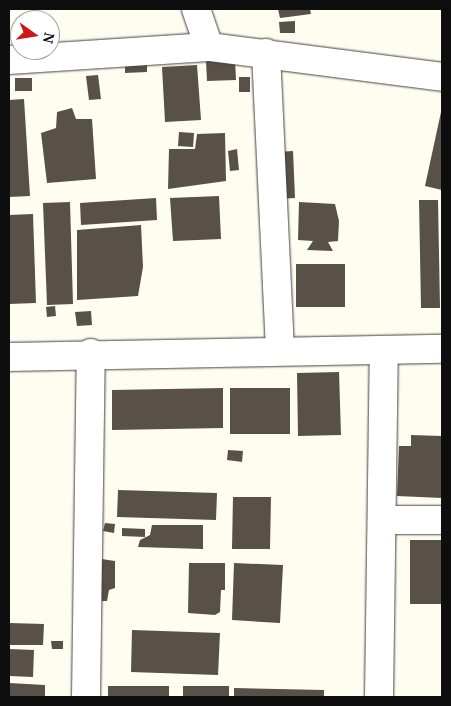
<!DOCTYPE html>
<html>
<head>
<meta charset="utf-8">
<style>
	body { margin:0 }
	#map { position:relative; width:451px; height:706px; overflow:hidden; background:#fffdef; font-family:"PT Serif",serif }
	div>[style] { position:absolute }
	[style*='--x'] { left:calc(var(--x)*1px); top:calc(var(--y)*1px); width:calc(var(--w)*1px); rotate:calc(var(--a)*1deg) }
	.building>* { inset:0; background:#585049 }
	.roads { filter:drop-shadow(0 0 1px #414141) drop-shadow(0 0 1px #414141) }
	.minor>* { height:28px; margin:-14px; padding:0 14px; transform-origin:14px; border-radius:14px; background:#fff }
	span { translate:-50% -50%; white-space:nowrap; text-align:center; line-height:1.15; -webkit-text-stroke:5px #fff; paint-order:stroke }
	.frame { position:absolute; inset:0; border:10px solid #0e0e0e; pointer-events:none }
	.north { position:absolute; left:10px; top:10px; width:50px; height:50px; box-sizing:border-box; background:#fff; border:1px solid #9f9f9f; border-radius:50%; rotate:103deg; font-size:14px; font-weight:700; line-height:20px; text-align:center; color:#0e0e0e }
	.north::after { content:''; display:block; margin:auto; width:18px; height:22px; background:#cd1718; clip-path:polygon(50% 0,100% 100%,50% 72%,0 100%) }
</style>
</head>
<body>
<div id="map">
	<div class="building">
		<div style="clip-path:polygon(278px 9px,310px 9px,311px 14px,280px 18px)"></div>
		<div style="clip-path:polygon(295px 21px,295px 33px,280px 33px,279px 22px)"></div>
		<div style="clip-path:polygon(235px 60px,236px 80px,207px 81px,206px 61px)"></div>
		<div style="clip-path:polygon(147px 63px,147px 72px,125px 73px,125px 64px)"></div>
		<div style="clip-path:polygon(197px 65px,201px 120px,165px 122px,162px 67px)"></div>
		<div style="clip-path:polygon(98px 75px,101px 99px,89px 100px,86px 76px)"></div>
		<div style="clip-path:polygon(239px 77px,250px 77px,250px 92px,239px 92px)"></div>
		<div style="clip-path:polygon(15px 78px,32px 78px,32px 91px,15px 91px)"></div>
		<div style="clip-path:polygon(24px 99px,30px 196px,9px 197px,9px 100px)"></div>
		<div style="clip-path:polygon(72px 108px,76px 119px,92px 119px,96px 179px,47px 183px,41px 133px,56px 128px,57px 112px)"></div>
		<div style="clip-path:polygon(441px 112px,442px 112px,442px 190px,425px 186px)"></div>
		<div style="clip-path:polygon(179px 132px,194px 133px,193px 147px,178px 146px)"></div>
		<div style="clip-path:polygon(225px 133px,226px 181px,168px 189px,169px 149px,195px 149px,197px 134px)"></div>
		<div style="clip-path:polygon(237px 149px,239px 170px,230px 171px,228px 151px)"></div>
		<div style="clip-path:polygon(293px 151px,295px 198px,279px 199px,277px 152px)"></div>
		<div style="clip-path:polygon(219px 196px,221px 239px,173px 241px,170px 198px)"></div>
		<div style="clip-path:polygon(156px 198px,157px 220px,81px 225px,80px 203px)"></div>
		<div style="clip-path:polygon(419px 200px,438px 200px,440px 308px,421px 308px)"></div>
		<div style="clip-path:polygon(70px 202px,73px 304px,47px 305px,43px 203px)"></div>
		<div style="clip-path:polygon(299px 202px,335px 204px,339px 221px,338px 241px,328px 242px,333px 251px,307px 250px,313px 241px,298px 240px)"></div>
		<div style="clip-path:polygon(33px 214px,36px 303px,9px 304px,9px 215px)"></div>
		<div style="clip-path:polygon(141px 225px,143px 267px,138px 296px,77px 300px,77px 230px)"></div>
		<div style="clip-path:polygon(296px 264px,345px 264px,345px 307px,296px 307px)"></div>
		<div style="clip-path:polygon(55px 306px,56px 316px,47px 317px,46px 307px)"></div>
		<div style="clip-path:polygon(91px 311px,92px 325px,77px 326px,75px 312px)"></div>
		<div style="clip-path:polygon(339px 372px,341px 435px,298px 436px,297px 373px)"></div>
		<div style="clip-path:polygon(223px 388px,223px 428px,112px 430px,112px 390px)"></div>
		<div style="clip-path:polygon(230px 388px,290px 388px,290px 434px,230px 434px)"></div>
		<div style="clip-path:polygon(411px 435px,442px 436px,442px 498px,397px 496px,399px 446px,411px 446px)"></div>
		<div style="clip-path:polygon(228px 450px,243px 451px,242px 462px,227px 460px)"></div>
		<div style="clip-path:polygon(118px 490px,217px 493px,216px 520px,117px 517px)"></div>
		<div style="clip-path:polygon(233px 497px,271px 497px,270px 549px,232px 549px)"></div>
		<div style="clip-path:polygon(105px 523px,115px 524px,114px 533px,103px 531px)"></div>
		<div style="clip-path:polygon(152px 525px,203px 525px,203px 549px,138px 547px,140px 540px,150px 535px)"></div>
		<div style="clip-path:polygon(122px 528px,145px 529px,145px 537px,122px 536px)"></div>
		<div style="clip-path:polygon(410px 540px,442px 540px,442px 604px,410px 604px)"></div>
		<div style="clip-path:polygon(95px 558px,115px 561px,115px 588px,109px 590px,107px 601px,93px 601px)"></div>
		<div style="clip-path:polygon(189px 563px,225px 563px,225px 590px,221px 590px,220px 612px,215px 615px,188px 613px)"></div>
		<div style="clip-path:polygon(234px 563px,283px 565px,280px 623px,232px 620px)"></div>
		<div style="clip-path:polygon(9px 623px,44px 624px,43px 645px,9px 645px)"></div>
		<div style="clip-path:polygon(132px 630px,220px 633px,218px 675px,131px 672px)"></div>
		<div style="clip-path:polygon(51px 641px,63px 641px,63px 649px,52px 649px)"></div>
		<div style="clip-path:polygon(9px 649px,34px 650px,33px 677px,9px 676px)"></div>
		<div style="clip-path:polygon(9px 683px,45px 685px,45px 697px,9px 697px)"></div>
		<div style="clip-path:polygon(108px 686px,169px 686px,169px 697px,108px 697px)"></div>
		<div style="clip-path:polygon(183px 686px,229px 686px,229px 697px,183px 697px)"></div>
		<div style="clip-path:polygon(234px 688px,324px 690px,324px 697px,234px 697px)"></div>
	</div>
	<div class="roads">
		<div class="minor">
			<div style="--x:196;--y:9;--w:40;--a:71.1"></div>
			<div style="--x:266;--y:53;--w:298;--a:87.3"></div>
			<div style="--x:9;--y:60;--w:200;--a:-3.7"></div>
			<div style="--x:209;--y:47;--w:235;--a:7.3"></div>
			<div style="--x:9;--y:357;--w:433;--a:-1.1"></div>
			<div style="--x:383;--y:520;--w:59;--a:0"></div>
			<div style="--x:86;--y:697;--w:344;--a:-89.2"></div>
			<div style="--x:379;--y:697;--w:347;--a:-89.2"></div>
		</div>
	</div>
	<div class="frame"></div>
	<div class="north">N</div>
</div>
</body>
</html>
